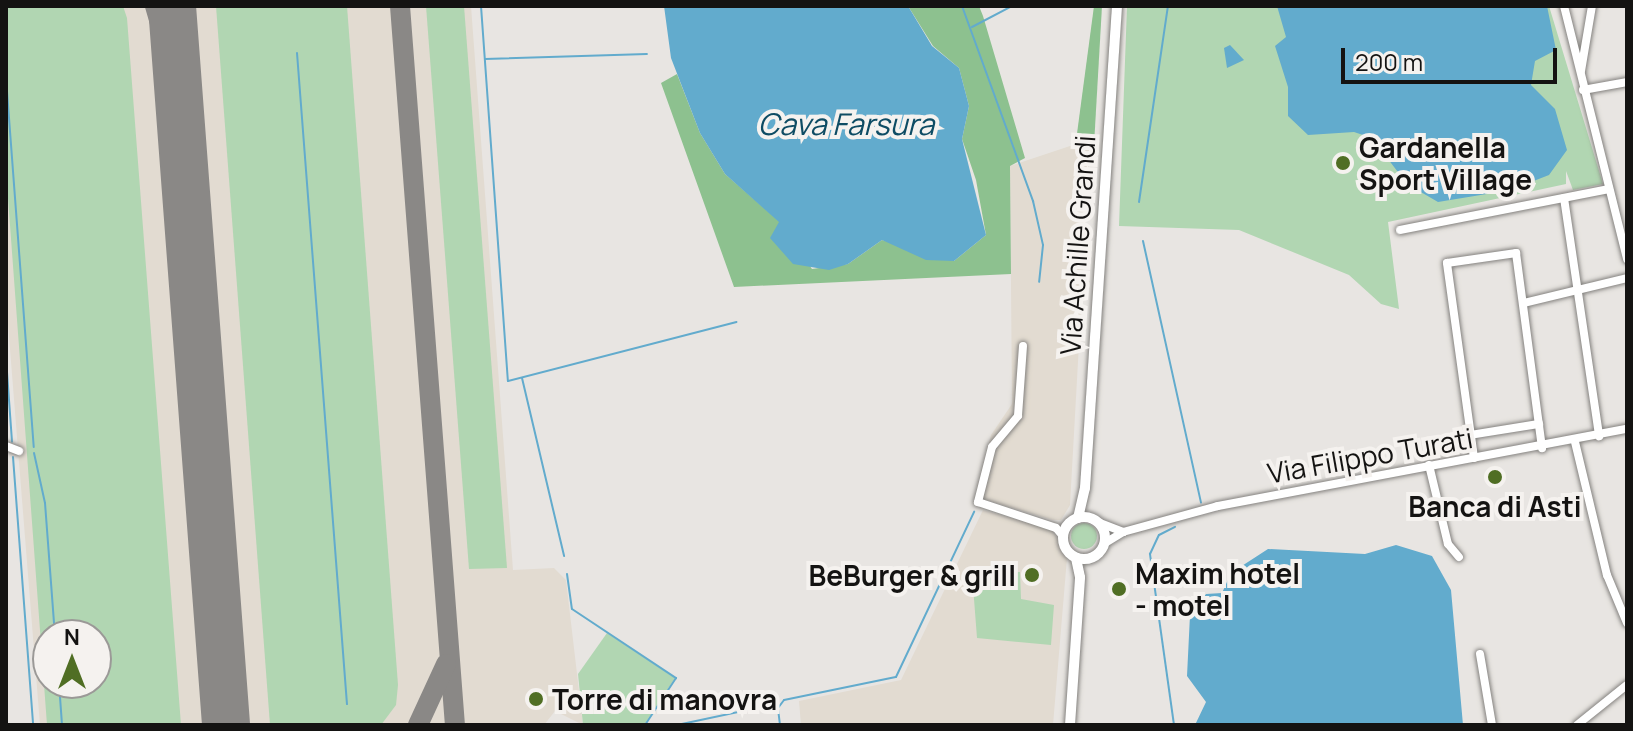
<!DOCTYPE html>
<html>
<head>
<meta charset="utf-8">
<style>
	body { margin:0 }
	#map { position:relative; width:1633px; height:731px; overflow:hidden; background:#e8e5e2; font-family:Manrope,sans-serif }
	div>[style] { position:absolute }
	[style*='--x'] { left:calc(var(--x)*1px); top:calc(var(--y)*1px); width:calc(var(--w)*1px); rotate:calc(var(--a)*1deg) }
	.built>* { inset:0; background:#e2dbd1 }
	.green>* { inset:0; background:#b1d6b2 }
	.round { border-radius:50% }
	.forest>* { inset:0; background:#8dc18f }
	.water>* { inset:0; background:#62abcd }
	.stream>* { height:2px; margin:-1px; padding:0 1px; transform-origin:1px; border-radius:1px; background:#62abcd }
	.taxiway>* { height:20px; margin:-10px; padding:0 10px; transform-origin:10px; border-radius:10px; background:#8a8886 }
	.runway>* { height:48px; margin:-24px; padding:0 24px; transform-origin:24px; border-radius:24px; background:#8a8886 }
	.roads { filter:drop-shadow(0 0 2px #84827f) drop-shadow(0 0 2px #84827f) }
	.minor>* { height:8px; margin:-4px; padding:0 4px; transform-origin:4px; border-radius:4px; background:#fff }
	.major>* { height:10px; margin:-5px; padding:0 5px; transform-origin:5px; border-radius:5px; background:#fff }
	.major>.ring { margin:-5px; padding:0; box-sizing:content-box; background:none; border:10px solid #fff; border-radius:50% }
	.dots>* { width:22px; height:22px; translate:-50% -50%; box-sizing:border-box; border:4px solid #f5f2ef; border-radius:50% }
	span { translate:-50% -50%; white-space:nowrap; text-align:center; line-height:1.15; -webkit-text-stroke:8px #f5f2ef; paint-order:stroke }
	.poi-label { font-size:28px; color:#141312; font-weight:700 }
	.left { translate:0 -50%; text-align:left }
	.right { translate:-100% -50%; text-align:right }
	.street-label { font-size:28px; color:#141312 }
	.water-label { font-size:30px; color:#0e4c64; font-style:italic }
	.frame { position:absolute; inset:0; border:8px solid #141312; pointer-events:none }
	.north { position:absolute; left:32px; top:619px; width:80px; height:80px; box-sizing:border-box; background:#f5f2ef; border:2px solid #9b9997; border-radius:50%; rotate:0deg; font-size:22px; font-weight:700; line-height:32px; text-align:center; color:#141312 }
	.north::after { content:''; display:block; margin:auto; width:28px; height:36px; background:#506e24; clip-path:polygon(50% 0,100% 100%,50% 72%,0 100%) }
	.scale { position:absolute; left:1341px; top:48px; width:216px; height:36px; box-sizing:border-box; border:4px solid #141312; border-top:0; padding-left:10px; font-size:24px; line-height:28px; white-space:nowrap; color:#141312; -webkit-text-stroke:6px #f5f2ef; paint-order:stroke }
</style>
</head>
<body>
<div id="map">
	<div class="built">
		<div style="clip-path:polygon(evenodd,6px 6px,471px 6px,513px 570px,554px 568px,566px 580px,583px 725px,555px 711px,544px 725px,40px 725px,6px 299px,6px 6px,48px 635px,96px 635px,96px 683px,48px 683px,48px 635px)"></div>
		<div style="clip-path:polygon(1070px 146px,1090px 147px,1070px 505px,1061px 520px,1053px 520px,983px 499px,977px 487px,991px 435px,1012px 404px,1010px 166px)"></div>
		<div style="clip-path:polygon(983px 510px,1052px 529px,1067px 558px,1053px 725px,801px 725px,799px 701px,901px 680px)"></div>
	</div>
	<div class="green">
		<div style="clip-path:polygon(evenodd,6px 6px,123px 6px,127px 18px,181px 725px,47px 725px,6px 171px,6px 6px,48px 635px,96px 635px,96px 683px,48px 683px,48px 635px)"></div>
		<div style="clip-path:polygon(216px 6px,347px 6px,398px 685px,396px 705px,381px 725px,270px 725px)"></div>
		<div style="clip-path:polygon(426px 6px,464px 6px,507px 568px,469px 569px)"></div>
		<div style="clip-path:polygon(1127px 6px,1549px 6px,1603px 184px,1573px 190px,1566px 171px,1566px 184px,1388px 222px,1399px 309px,1381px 304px,1349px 275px,1239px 230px,1119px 226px)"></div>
		<div class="round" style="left:1071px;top:523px;width:26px;height:26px"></div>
		<div style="clip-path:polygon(1020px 572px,1021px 599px,1054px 605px,1051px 645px,977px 638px,972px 573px)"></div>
		<div style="clip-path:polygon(607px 633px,675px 678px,644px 725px,583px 725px,578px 674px)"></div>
	</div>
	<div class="forest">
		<div style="clip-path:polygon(908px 6px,979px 6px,983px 16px,1025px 158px,1010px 166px,1011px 274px,734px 287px,661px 83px,677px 74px,700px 133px,725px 174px,780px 222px,812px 269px,848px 264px,882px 240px,954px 261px,986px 235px,976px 180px,962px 139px,969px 106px,959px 68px,933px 46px)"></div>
		<div style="clip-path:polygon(1094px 6px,1102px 6px,1094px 145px,1076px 141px)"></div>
	</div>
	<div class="water">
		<div style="clip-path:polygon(664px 6px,908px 6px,932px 46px,959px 68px,969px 106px,962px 139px,986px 235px,954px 261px,926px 260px,882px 240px,848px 264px,829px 270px,793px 264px,770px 238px,779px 222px,725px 174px,700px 133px,671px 58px)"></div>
		<div style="clip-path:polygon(1277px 6px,1547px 6px,1556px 50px,1535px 61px,1531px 85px,1555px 109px,1567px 150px,1549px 175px,1511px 190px,1438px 202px,1407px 184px,1372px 138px,1354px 132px,1308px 135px,1288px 116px,1288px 87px,1275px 46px,1286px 37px)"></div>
		<div style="clip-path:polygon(1230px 45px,1244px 60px,1227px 68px,1224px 48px)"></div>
		<div style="clip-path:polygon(1396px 545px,1432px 556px,1451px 590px,1463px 725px,1195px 725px,1206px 702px,1187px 676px,1190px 615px,1206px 594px,1222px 593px,1231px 573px,1268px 549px,1365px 554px)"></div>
	</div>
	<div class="stream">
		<div style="--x:481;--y:6;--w:376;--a:85.9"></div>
		<div style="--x:508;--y:381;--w:236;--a:-14.5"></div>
		<div style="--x:962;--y:6;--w:208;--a:70"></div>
		<div style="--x:1033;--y:201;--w:45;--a:77.2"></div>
		<div style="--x:1043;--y:245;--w:37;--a:96"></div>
		<div style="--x:972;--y:27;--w:45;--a:-27.7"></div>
		<div style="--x:297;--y:53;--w:653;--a:85.61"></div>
		<div style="--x:485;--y:59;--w:162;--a:-1.8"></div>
		<div style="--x:6;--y:78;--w:370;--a:85.7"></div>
		<div style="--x:1139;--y:202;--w:198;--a:-81.6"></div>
		<div style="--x:1143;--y:241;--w:268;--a:77.5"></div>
		<div style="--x:6;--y:358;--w:84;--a:85.9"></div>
		<div style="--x:522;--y:378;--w:183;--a:76.7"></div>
		<div style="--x:34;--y:453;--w:51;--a:77.6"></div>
		<div style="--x:45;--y:503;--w:132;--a:85.7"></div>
		<div style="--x:13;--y:457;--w:269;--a:85.7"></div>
		<div style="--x:567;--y:574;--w:35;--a:82"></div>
		<div style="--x:572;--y:609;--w:125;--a:33.6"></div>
		<div style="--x:676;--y:678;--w:56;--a:123.4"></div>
		<div style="--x:59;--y:683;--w:42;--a:85.9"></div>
		<div style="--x:677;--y:725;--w:96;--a:-12"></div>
		<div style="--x:780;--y:725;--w:17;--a:-97"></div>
		<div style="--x:778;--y:708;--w:10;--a:-53"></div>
		<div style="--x:784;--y:700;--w:114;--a:-11.6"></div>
		<div style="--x:896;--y:677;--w:183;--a:-64.7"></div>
		<div style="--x:1174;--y:725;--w:173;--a:-98"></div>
		<div style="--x:1150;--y:554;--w:21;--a:-65"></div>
		<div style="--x:1159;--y:535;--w:18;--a:-27"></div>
	</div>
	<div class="taxiway">
		<div style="--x:155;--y:6;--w:82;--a:73.8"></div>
		<div style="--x:400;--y:6;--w:721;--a:85.63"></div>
		<div style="--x:418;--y:725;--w:67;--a:-65.3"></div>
	</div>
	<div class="runway">
		<div style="--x:172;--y:6;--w:721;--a:85.7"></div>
	</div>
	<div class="roads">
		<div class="minor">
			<div style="--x:1564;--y:6;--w:261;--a:76"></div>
			<div style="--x:1581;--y:71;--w:66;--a:-80.4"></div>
			<div style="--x:1583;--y:90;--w:45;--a:-10.3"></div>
			<div style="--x:1564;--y:198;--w:241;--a:81.6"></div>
			<div style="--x:1400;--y:230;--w:213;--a:-11.1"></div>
			<div style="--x:1524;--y:303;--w:106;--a:-13.6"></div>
			<div style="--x:1023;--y:346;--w:70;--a:94.1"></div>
			<div style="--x:1018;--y:416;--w:40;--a:130"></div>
			<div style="--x:992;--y:447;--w:57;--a:104.3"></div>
			<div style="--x:978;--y:502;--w:82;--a:18.4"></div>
			<div style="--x:1056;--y:528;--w:11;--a:49"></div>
			<div style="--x:1470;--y:435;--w:70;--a:-9.1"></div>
			<div style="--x:1575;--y:442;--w:137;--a:76.5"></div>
			<div style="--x:1607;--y:575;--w:52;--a:67.4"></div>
			<div style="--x:6;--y:446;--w:14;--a:21"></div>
			<div style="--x:1474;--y:458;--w:197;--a:-97.9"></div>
			<div style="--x:1447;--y:263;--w:70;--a:-8.2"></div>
			<div style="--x:1516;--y:253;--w:197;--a:82.4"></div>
			<div style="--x:1429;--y:465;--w:81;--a:76.5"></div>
			<div style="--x:1448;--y:544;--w:17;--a:50"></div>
			<div style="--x:1100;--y:523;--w:25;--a:21"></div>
			<div style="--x:1105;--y:543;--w:21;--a:-31"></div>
			<div style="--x:1123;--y:532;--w:98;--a:-15.3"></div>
			<div style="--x:1218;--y:506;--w:416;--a:-10.7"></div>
			<div style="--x:1480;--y:654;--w:72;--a:80.4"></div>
			<div style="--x:1577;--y:725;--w:64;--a:-38.7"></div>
		</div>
		<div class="major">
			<div class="ring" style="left:1063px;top:517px;width:32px;height:32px"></div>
			<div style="--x:1078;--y:518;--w:31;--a:-77"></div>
			<div style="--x:1085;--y:488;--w:483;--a:-86.2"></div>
			<div style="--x:1070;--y:725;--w:148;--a:-86.1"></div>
			<div style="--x:1080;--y:577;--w:19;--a:-102"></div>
		</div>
	</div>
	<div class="dots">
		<div style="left:1343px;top:163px;background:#506e24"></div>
		<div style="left:1495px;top:477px;background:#506e24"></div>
		<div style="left:1032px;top:575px;background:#506e24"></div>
		<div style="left:1119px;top:589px;background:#506e24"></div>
		<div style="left:536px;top:699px;background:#506e24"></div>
	</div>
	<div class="poi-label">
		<span class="left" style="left:1359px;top:163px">Gardanella<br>Sport Village</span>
		<span style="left:1495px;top:506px">Banca di Asti</span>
		<span class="left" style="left:1135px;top:589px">Maxim hotel<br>- motel</span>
		<span class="right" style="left:1016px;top:575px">BeBurger &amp; grill</span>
		<span class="left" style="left:552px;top:699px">Torre di manovra</span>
	</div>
	<div class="street-label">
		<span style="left:1077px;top:245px;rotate:-86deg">Via Achille Grandi</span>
		<span style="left:1370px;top:455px;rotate:-10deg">Via Filippo Turati</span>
	</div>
	<div class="water-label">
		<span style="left:846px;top:124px">Cava Farsura</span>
	</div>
	<div class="frame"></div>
	<div class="north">N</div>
	<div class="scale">200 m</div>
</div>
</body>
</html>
